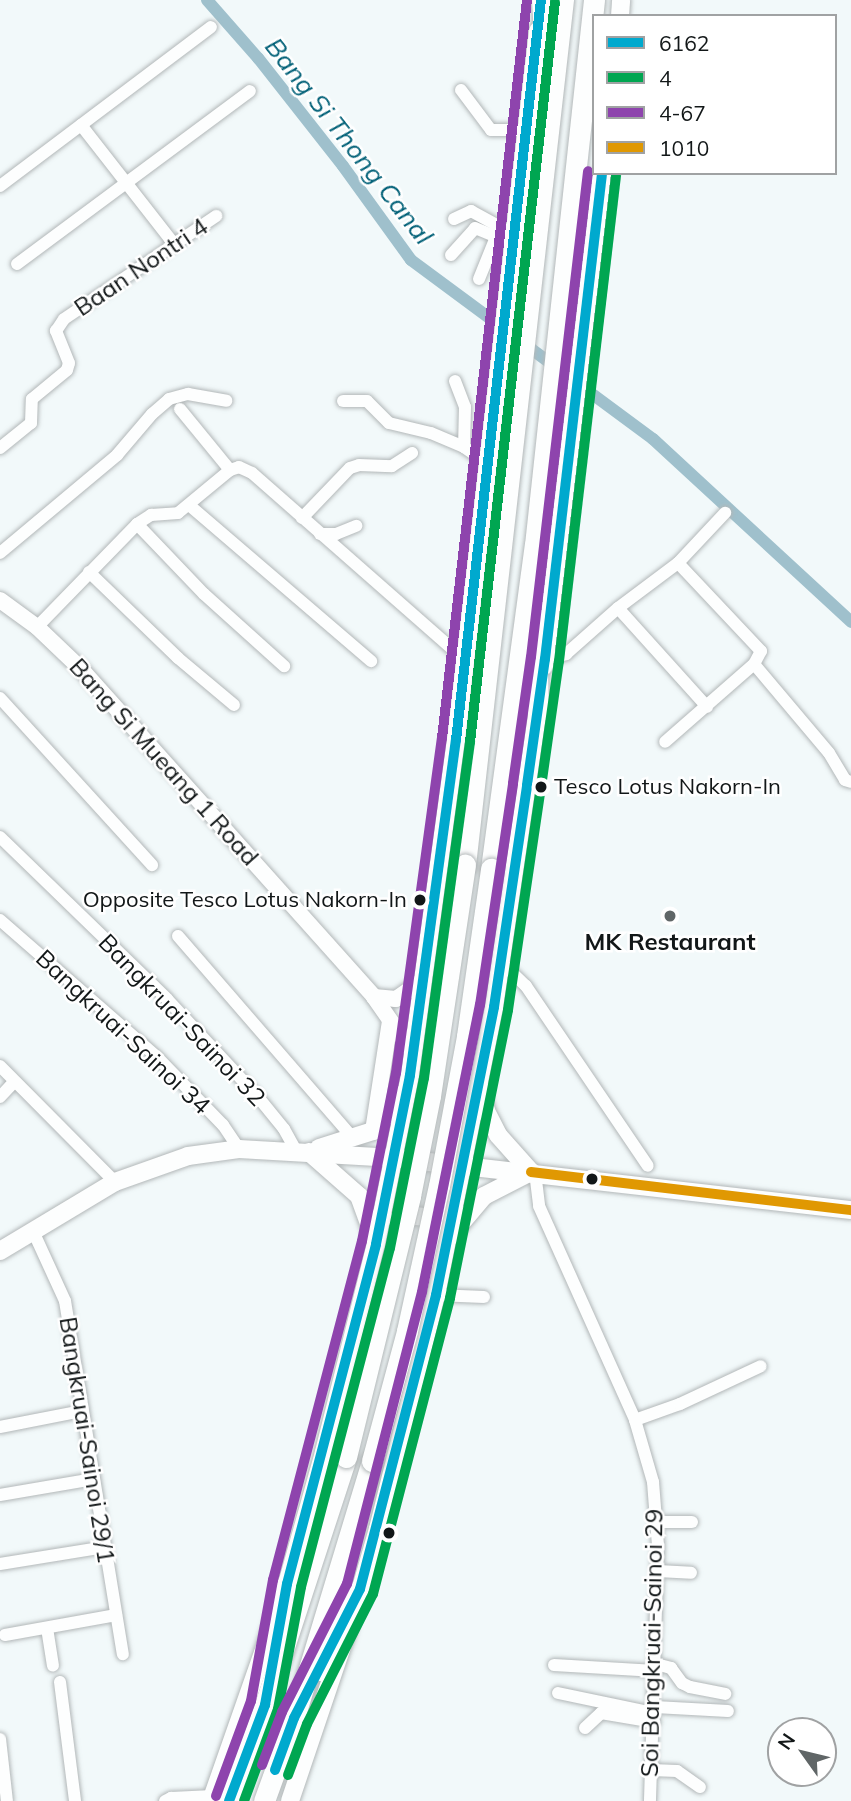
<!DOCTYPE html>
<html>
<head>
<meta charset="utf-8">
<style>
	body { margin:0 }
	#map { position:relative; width:851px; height:1801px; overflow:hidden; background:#f2f9fa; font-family:Mulish,sans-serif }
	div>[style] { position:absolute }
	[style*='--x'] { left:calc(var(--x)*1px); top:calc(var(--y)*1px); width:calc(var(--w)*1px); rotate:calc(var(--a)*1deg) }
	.canal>* { height:12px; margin:-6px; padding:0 6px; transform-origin:6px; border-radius:6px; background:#9fc0cc }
	.roads { filter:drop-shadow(0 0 2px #b2b7b8) drop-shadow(0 0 2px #b2b7b8) }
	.minor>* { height:12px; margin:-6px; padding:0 6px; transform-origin:6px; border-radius:6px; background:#fdfefe }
	.tertiary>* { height:16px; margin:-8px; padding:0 8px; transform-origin:8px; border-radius:8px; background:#fdfefe }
	.secondary>* { height:18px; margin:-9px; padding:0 9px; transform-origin:9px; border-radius:9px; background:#fdfefe }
	.primary>* { height:21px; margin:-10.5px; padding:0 10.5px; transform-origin:10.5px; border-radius:10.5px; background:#fdfefe }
	.bridges { filter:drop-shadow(0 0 2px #b2b7b8) drop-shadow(0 0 2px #b2b7b8) }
	.primary-bridge>* { height:21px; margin:-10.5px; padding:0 10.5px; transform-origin:10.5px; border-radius:10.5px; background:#fdfefe }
	.bus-1>* { height:10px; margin:-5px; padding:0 5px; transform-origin:5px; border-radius:5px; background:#00a9ce }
	.bus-2>* { height:10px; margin:-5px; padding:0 5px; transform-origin:5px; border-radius:5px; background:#00a651 }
	.bus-3>* { height:10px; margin:-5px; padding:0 5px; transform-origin:5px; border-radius:5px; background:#8e44ad }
	.bus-4>* { height:10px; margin:-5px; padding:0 5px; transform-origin:5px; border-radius:5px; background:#e09802 }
	.dots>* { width:19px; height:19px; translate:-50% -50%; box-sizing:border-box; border:4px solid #fff; border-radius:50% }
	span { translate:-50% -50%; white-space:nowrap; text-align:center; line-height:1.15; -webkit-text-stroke:5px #fff; paint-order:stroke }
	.bus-label { font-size:22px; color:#121718 }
	.left { translate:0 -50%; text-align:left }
	.right { translate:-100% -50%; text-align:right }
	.street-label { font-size:24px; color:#121718 }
	.poi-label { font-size:24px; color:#121718; font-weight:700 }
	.water-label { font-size:26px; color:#006077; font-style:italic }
	.legend { position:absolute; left:592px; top:14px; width:245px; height:161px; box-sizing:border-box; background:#fff; border:2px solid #a0a2a3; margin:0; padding:9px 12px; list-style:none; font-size:21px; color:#121718 }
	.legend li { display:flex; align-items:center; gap:14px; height:35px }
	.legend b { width:35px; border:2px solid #a0a2a3 }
	.north { position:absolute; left:767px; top:1717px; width:70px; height:70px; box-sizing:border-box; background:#fff; border:2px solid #a0a2a3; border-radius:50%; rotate:304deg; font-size:19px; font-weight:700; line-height:28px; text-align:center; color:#121718 }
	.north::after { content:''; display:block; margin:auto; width:24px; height:32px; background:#606667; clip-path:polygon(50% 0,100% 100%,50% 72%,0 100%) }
</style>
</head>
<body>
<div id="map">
	<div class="canal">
		<div style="--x:207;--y:0;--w:77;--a:48.7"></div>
		<div style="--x:258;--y:58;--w:137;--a:51.8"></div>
		<div style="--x:343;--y:166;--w:116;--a:54.1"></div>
		<div style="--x:411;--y:260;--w:301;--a:36.5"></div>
		<div style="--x:653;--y:439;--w:270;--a:42.7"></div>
	</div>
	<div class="roads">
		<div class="minor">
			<div style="--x:461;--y:90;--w:50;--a:53.1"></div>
			<div style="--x:491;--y:130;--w:36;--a:0"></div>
			<div style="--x:81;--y:125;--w:151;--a:52"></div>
			<div style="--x:0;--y:186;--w:264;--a:-37"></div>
			<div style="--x:454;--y:219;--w:19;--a:-25"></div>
			<div style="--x:471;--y:211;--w:50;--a:28.6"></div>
			<div style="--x:451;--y:255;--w:36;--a:-48"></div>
			<div style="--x:475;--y:228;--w:42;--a:22.3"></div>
			<div style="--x:17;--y:264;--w:290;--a:-36.6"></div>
			<div style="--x:479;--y:279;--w:45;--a:-68"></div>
			<div style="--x:455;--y:381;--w:28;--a:69"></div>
			<div style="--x:465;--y:407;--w:40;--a:91.4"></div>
			<div style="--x:343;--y:401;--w:24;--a:0"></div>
			<div style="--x:367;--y:401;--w:31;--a:45"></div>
			<div style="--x:389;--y:423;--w:43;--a:13.4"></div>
			<div style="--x:431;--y:433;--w:36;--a:23"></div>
			<div style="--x:464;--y:447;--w:29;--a:35"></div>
			<div style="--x:180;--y:409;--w:79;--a:50.7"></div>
			<div style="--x:0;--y:448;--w:40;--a:-39"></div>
			<div style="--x:31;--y:423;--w:24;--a:-88"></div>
			<div style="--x:32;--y:399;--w:45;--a:-39.6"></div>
			<div style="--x:67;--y:370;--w:7;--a:-74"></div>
			<div style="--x:69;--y:363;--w:35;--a:-112"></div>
			<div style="--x:56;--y:331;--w:14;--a:-56"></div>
			<div style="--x:64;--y:319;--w:184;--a:-34.1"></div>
			<div style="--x:189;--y:505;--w:240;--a:40.6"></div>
			<div style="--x:302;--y:518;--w:69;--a:-46.2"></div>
			<div style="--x:350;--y:468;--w:9;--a:-18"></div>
			<div style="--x:359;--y:465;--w:33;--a:2"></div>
			<div style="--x:392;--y:466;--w:24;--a:-33"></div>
			<div style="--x:137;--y:524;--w:97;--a:46.3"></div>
			<div style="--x:204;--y:594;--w:108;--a:42"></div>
			<div style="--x:320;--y:534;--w:16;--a:0"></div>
			<div style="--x:336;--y:534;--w:22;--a:-22"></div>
			<div style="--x:0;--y:553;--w:153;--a:-39.9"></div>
			<div style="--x:117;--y:455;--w:54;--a:-49.5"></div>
			<div style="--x:152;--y:414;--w:23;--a:-41"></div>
			<div style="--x:169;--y:399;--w:20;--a:-15"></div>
			<div style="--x:188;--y:394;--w:39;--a:10"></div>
			<div style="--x:678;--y:563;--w:69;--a:-46.8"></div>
			<div style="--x:89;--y:572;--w:124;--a:44"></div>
			<div style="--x:178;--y:658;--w:73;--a:40"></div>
			<div style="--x:618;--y:608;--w:133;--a:48"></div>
			<div style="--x:37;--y:627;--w:144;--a:-45.8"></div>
			<div style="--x:137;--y:524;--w:17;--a:-33"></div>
			<div style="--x:151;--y:515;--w:27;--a:-4"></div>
			<div style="--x:178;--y:513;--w:67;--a:-39.6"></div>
			<div style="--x:230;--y:470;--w:9;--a:-18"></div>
			<div style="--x:239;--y:467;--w:14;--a:25"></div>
			<div style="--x:252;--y:473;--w:283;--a:41.3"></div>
			<div style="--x:545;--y:659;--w:22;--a:-13"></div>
			<div style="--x:566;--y:654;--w:69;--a:-41.5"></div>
			<div style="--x:618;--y:608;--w:75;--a:-36.9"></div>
			<div style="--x:678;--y:563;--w:121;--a:46.7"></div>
			<div style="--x:761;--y:651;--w:15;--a:118"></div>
			<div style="--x:754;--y:664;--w:118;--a:138.8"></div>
			<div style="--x:754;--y:664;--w:116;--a:49.9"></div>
			<div style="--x:829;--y:753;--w:31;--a:59"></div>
			<div style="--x:845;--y:780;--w:6;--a:18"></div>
			<div style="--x:0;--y:698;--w:226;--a:47.7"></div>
			<div style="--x:0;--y:837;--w:233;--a:44.1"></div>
			<div style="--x:167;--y:999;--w:134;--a:47.1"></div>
			<div style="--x:258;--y:1097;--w:41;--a:50.9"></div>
			<div style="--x:284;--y:1129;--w:25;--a:61"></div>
			<div style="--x:0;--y:920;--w:208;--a:41.1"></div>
			<div style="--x:157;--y:1057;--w:95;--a:45.9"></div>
			<div style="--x:223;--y:1125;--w:29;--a:56"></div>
			<div style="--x:178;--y:936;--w:269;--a:49.1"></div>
			<div style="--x:500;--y:961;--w:36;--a:44"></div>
			<div style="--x:526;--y:986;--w:217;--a:55.9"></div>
			<div style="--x:0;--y:1066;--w:163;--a:45.2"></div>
			<div style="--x:0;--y:1097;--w:21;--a:-47"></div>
			<div style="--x:535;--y:1172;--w:34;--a:83"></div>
			<div style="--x:539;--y:1206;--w:235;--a:65.8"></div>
			<div style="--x:635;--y:1420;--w:65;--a:73.8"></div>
			<div style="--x:653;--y:1482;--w:63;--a:85.5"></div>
			<div style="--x:658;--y:1545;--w:256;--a:91.8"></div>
			<div style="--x:33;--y:1231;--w:77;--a:65.4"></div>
			<div style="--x:65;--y:1301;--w:358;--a:80.7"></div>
			<div style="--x:436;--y:1295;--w:48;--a:2.4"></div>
			<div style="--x:635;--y:1420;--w:48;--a:-19.6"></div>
			<div style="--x:680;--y:1404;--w:89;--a:-25.1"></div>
			<div style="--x:0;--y:1427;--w:84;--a:-11"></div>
			<div style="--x:0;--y:1495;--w:95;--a:-9.7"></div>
			<div style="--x:658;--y:1522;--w:34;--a:0"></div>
			<div style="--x:0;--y:1564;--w:106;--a:-9.2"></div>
			<div style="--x:658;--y:1571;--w:33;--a:3"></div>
			<div style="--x:47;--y:1628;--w:38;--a:81"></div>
			<div style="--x:5;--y:1635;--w:113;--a:-10.2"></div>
			<div style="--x:656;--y:1664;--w:16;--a:15"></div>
			<div style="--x:671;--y:1668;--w:19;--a:54"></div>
			<div style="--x:682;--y:1683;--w:9;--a:27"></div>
			<div style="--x:690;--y:1687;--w:36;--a:11"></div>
			<div style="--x:554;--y:1665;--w:102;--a:3.4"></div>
			<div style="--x:60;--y:1682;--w:120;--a:82.8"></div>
			<div style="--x:558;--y:1693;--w:98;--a:11.8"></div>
			<div style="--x:655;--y:1707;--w:73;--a:3.1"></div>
			<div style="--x:585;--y:1728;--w:22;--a:-43"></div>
			<div style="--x:601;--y:1713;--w:54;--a:9.6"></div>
			<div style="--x:0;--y:1739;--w:62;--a:83.6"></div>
			<div style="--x:651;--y:1770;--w:26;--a:2"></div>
			<div style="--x:677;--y:1771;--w:28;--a:35"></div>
			<div style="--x:165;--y:1801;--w:7;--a:-27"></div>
			<div style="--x:171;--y:1798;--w:42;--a:-2.7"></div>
		</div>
		<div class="tertiary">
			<div style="--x:0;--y:600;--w:46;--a:36.1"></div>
			<div style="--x:37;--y:627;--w:62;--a:43.7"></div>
			<div style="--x:82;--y:670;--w:438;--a:48.2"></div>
			<div style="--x:374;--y:997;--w:68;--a:55.1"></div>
			<div style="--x:374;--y:997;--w:22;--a:5"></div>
			<div style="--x:396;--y:999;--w:33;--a:-35"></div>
			<div style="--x:373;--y:1131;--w:111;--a:-81.2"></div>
		</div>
		<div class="secondary">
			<div style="--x:620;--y:16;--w:16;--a:-86"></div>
			<div style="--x:544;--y:666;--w:496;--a:-83.3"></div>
			<div style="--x:479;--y:1086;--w:26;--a:74"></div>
			<div style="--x:486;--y:1111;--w:27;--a:63"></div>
			<div style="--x:498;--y:1135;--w:50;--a:48.3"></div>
			<div style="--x:319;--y:1148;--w:57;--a:-17.5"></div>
			<div style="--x:373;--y:1131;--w:48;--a:-51"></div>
			<div style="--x:309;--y:1152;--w:67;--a:41.3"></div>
			<div style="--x:359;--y:1196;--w:47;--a:70"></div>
			<div style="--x:397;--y:1220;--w:10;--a:-29"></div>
			<div style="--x:406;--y:1215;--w:20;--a:6"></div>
			<div style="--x:426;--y:1217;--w:9;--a:32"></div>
			<div style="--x:434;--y:1222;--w:22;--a:58"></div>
			<div style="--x:446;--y:1241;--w:59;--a:-49.8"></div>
			<div style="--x:484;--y:1196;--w:53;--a:-27.1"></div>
			<div style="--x:0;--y:1251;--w:134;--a:-31"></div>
			<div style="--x:115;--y:1182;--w:77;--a:-19.6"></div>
			<div style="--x:188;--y:1156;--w:51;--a:-7.8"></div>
			<div style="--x:239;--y:1149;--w:155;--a:3.3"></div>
			<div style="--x:394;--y:1158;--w:460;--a:6.5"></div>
			<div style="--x:357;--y:1602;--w:76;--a:-74"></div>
			<div style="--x:378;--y:1529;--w:241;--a:-76.1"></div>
			<div style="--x:436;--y:1295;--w:294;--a:-78.6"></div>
			<div style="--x:494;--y:1007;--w:309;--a:-81.6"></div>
			<div style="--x:211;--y:1801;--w:230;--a:-70.7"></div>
			<div style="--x:287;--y:1584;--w:137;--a:-74.3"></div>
			<div style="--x:324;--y:1452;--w:214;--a:-76"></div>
			<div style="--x:376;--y:1244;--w:172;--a:-78.6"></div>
			<div style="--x:410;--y:1075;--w:338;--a:-82.2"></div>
			<div style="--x:456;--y:740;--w:714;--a:-83.4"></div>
			<div style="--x:290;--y:1801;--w:182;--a:-71.4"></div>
		</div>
		<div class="primary">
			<div style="--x:542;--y:0;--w:49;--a:86.5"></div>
			<div style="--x:536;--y:620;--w:92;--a:88.8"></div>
			<div style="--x:465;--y:865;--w:871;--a:-83.54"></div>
			<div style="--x:491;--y:869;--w:327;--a:-82.3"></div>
			<div style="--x:535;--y:545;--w:548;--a:-83.82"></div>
			<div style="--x:279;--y:1630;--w:47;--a:-80.1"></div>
			<div style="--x:320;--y:1670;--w:90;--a:-63.7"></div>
			<div style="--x:229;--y:1801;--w:103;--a:-69.4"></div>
			<div style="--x:265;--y:1705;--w:261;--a:-71.9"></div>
			<div style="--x:264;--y:1801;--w:88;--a:-70.1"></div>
			<div style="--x:294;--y:1718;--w:269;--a:-73.1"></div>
		</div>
	</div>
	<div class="bridges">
		<div class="primary-bridge">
			<div style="--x:346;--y:1457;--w:269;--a:-76.2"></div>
			<div style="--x:410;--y:1196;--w:102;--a:-78.7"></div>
			<div style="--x:430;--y:1096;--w:234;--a:-81.4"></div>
			<div style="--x:372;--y:1461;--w:135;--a:-74.9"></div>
			<div style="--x:407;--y:1331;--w:148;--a:-77.6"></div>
			<div style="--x:439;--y:1186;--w:153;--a:-79.4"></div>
			<div style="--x:467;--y:1036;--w:169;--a:-81.8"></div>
		</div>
	</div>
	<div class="bus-1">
		<div style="--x:275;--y:1770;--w:55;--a:-69.9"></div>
		<div style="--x:294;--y:1718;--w:145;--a:-62.9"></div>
		<div style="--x:360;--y:1589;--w:304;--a:-75.5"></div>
		<div style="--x:436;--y:1295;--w:294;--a:-78.6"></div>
		<div style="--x:494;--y:1007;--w:224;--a:-81.5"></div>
		<div style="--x:527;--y:785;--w:127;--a:-81.9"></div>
		<div style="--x:545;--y:659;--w:489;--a:-83.3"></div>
		<div style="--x:229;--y:1801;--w:103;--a:-69.4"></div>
		<div style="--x:265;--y:1705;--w:123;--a:-79.7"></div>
		<div style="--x:287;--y:1584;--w:351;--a:-75.3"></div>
		<div style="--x:376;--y:1244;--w:172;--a:-78.6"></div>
		<div style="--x:410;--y:1075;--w:338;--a:-82.2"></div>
		<div style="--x:456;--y:740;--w:745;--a:-83.45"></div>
	</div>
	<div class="bus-2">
		<div style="--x:288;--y:1775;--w:54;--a:-69.6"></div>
		<div style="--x:307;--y:1724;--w:146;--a:-63.1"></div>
		<div style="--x:373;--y:1594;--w:306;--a:-75.4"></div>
		<div style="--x:450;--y:1298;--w:294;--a:-78.6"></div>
		<div style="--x:508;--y:1010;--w:225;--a:-81.6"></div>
		<div style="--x:541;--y:787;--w:127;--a:-81.9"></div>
		<div style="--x:559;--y:661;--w:489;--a:-83.3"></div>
		<div style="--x:244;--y:1801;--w:98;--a:-69.7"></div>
		<div style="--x:278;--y:1709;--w:124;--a:-79.3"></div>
		<div style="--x:301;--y:1587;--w:350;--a:-75.3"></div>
		<div style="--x:390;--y:1248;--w:173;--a:-78.7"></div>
		<div style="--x:424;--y:1078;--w:339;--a:-82.2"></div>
		<div style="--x:470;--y:742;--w:745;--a:-83.45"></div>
	</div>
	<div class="bus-3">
		<div style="--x:262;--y:1765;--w:57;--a:-69.3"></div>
		<div style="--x:282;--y:1712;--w:144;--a:-63.1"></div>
		<div style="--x:347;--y:1584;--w:301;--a:-75.6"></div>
		<div style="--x:422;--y:1292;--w:293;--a:-78.6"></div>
		<div style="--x:480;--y:1005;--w:224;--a:-81.5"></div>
		<div style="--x:513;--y:783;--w:127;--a:-81.9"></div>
		<div style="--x:531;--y:657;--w:489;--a:-83.3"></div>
		<div style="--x:216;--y:1796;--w:101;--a:-69.8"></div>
		<div style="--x:251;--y:1701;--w:123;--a:-79.7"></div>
		<div style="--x:273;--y:1580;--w:350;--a:-75.3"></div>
		<div style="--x:362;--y:1241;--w:171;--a:-78.6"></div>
		<div style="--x:396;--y:1073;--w:338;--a:-82.2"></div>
		<div style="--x:442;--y:738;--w:743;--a:-83.43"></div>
	</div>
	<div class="bus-4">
		<div style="--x:531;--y:1172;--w:322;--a:6.8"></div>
	</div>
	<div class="dots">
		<div style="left:541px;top:787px;background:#121718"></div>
		<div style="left:420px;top:900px;background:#121718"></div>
		<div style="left:670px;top:916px;background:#606667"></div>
		<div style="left:592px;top:1179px;background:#121718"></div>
		<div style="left:389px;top:1533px;background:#121718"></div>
	</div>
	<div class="bus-label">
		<span class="left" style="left:554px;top:787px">Tesco Lotus Nakorn-In</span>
		<span class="right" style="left:407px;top:900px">Opposite Tesco Lotus Nakorn-In</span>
	</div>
	<div class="street-label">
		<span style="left:141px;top:267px;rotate:-34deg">Baan Nontri 4</span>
		<span style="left:164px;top:762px;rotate:48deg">Bang Si Mueang 1 Road</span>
		<span style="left:182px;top:1020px;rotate:46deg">Bangkruai-Sainoi 32</span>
		<span style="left:123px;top:1032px;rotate:43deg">Bangkruai-Sainoi 34</span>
		<span style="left:87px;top:1440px;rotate:81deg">Bangkruai-Sainoi 29/1</span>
		<span style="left:652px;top:1643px;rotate:-89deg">Soi Bangkruai-Sainoi 29</span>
	</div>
	<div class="poi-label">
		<span style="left:670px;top:942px">MK Restaurant</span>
	</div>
	<div class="water-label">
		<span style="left:349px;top:141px;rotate:52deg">Bang Si Thong Canal</span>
	</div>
	<ul class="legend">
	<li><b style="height:9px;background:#00a9ce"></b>6162</li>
	<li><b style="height:9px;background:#00a651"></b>4</li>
	<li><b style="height:9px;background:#8e44ad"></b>4-67</li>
	<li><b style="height:9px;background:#e09802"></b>1010</li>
	</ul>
	<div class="north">N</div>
</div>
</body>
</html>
